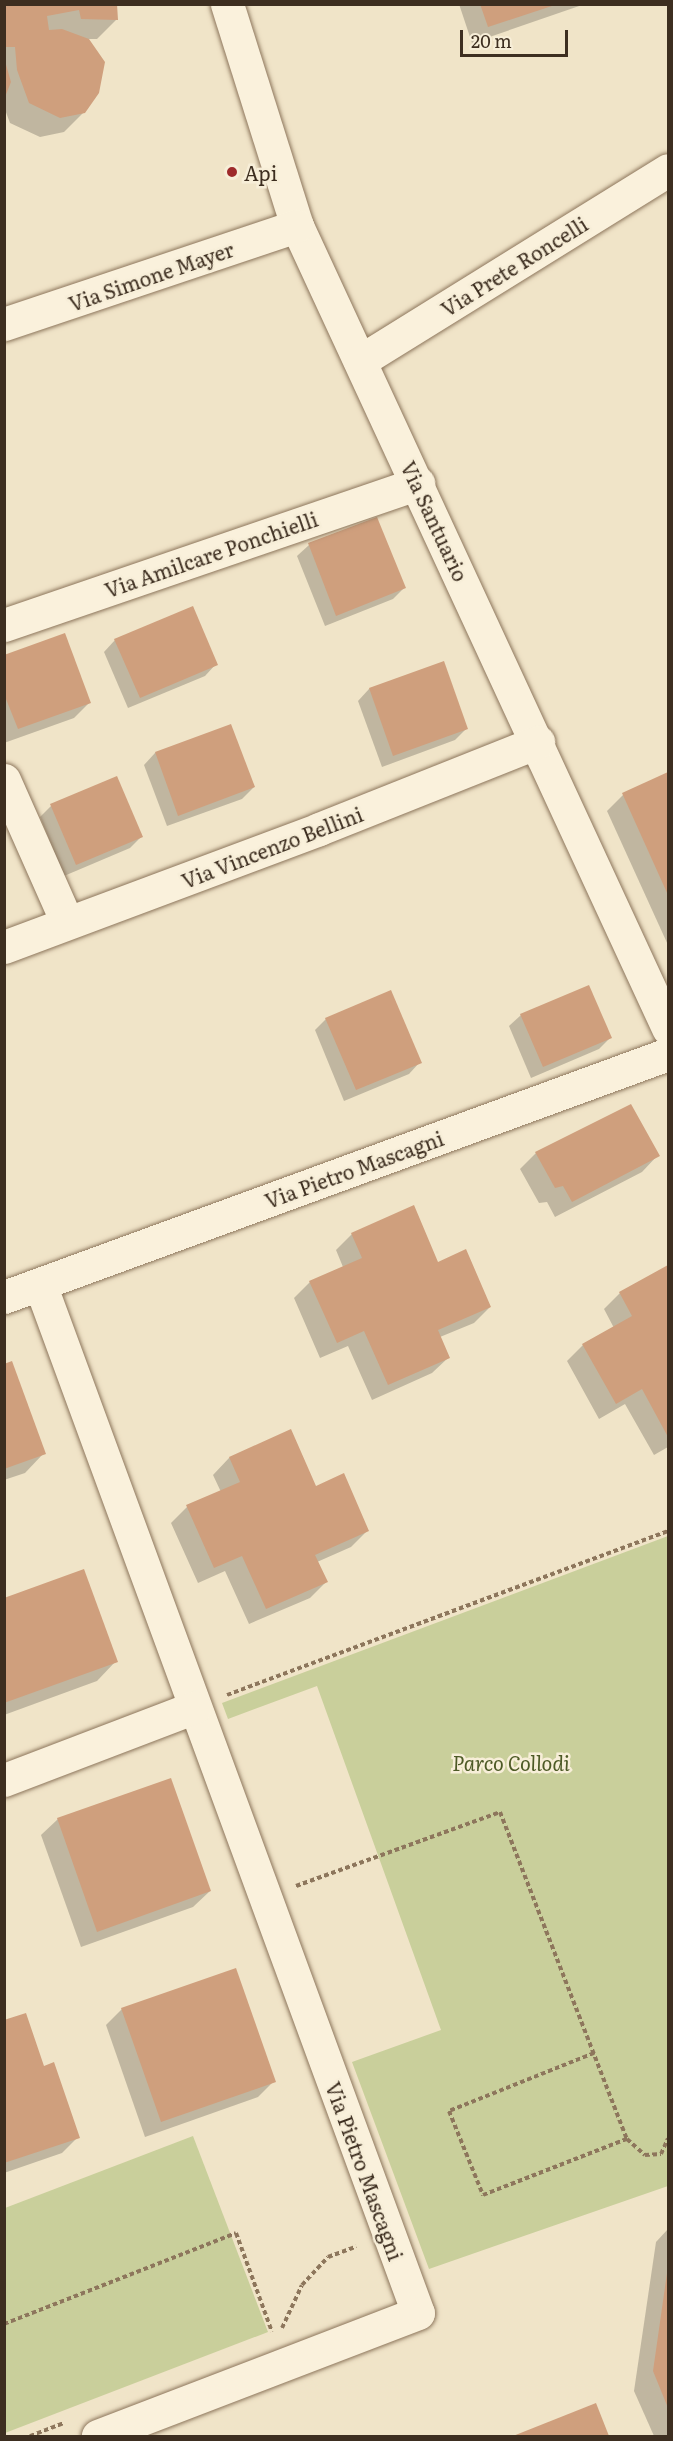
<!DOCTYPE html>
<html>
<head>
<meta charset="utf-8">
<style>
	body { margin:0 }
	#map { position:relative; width:673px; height:2441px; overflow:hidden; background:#f0e4c8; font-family:Literata,serif }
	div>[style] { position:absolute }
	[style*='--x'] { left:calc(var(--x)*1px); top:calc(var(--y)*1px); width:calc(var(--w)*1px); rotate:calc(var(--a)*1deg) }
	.green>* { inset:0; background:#c9cf9b }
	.shadow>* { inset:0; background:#0003 }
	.building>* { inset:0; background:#cf9f7d }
	.path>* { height:4px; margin-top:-2px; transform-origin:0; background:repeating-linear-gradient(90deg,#8d765c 0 4.5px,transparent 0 7.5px) }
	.roads { filter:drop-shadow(0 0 2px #8d765c) drop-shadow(0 0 2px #8d765c) }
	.minor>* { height:33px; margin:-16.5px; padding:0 16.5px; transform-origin:16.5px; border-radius:16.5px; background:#faf1dc }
	.tertiary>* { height:33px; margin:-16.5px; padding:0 16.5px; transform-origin:16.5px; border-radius:16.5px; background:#faf1dc }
	.dots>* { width:16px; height:16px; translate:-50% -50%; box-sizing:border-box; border:3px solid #f7eed8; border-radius:50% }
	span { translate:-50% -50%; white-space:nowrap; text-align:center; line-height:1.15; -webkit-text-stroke:5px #f7eed8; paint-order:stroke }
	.poi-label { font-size:20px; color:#3d2e20 }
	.left { translate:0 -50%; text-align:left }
	.street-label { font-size:20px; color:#3d2e20 }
	.park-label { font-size:20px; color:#4d5a26; font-style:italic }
	.frame { position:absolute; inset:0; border:6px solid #3d2e20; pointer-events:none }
	.scale { position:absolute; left:460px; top:30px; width:108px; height:27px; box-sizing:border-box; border:3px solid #3d2e20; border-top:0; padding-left:8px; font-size:18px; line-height:21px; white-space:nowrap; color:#3d2e20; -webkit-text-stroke:4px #f7eed8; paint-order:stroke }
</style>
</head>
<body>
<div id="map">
	<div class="green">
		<div style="clip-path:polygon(668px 1536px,668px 2186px,429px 2269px,352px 2062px,441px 2030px,317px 1686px,228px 1719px,222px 1703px)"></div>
		<div style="clip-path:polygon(193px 2136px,268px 2332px,5px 2433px,5px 2208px)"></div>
	</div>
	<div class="shadow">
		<div style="clip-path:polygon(4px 4px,116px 4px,116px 20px,97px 39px,87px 39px,84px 112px,64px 132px,40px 137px,10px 123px,4px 107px)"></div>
		<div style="clip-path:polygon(459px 4px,585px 4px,472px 43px)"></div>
		<div style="clip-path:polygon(309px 545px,404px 588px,393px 599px,325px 626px,297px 556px)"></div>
		<div style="clip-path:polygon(115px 640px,216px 664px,205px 676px,128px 708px,104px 652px)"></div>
		<div style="clip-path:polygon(4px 656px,90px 702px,74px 718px,4px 743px)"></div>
		<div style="clip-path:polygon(443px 663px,467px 728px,455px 740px,382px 767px,358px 701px,369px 689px)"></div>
		<div style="clip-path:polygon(231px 726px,254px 787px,242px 799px,167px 826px,144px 765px,155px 753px)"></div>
		<div style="clip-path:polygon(668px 774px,668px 945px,607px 811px,623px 795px)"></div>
		<div style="clip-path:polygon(51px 806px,141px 837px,130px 848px,64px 876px,40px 817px)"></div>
		<div style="clip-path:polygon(521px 1015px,610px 1038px,599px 1049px,531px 1078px,509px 1026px)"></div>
		<div style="clip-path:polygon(326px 1019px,420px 1062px,409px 1074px,344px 1101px,315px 1030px)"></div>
		<div style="clip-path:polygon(536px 1153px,658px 1155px,642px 1172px,555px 1217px,547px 1202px,539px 1203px,520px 1169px)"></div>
		<div style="clip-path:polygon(352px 1234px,438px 1264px,490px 1307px,474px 1323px,440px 1337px,449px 1357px,432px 1373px,372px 1400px,348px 1346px,320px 1358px,294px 1298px,310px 1282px,343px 1267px,336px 1250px)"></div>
		<div style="clip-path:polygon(668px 1266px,668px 1447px,654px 1455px,625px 1404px,599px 1419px,567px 1361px,583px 1345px,614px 1328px,604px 1309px,620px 1293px)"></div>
		<div style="clip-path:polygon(4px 1366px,44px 1453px,25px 1473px,4px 1480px)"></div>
		<div style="clip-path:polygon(291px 1431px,315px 1488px,367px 1531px,351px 1547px,317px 1562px,326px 1582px,310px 1598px,249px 1624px,225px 1571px,198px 1583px,171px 1523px,187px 1507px,221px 1492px,213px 1475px,229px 1458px)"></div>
		<div style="clip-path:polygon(4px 1600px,116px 1661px,97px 1681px,4px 1715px)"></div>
		<div style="clip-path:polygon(58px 1819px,210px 1891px,193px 1907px,81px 1947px,41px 1835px)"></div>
		<div style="clip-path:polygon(122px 2009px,274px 2081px,258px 2097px,145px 2137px,106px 2025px)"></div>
		<div style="clip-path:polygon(4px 2022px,43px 2068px,78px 2137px,62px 2153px,4px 2173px)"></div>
		<div style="clip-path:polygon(668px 2229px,668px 2436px,654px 2436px,634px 2391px,656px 2242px)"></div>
		<div style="clip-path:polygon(595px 2405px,608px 2436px,516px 2436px)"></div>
	</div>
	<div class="building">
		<div style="clip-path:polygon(4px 4px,117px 4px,118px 20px,81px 19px,79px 10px,47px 16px,49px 30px,62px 29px,89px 39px,105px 62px,99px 93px,85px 113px,60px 118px,29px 103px,17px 70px,15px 47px,4px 47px)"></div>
		<div style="clip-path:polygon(480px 4px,555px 4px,555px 5px,488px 27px)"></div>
		<div style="clip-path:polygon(5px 61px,11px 82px,5px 97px,4px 62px)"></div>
		<div style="clip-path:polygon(377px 517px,406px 588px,336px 616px,308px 543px)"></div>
		<div style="clip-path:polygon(193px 606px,218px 665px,140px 698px,114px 639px)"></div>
		<div style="clip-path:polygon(65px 633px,91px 703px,18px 729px,4px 694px,4px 655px)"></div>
		<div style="clip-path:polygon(444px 661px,468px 729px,393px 756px,369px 688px)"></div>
		<div style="clip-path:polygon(231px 724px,255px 787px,178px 816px,155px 752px)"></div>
		<div style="clip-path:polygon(668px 772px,668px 895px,622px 793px)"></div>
		<div style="clip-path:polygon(117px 776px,143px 837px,76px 865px,50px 804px)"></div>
		<div style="clip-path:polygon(589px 985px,612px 1038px,543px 1067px,520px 1014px)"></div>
		<div style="clip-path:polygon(391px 990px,422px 1063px,356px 1090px,325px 1018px)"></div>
		<div style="clip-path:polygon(631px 1104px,660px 1156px,572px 1202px,563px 1186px,555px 1188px,535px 1152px)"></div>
		<div style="clip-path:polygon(414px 1205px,438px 1262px,466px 1249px,491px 1307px,438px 1330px,450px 1358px,388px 1385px,364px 1331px,337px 1343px,309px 1281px,362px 1258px,351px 1233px)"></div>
		<div style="clip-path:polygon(668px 1265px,668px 1437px,642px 1389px,616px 1404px,582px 1344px,632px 1316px,619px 1292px)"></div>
		<div style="clip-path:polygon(12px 1361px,46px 1454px,4px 1469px,4px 1364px)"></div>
		<div style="clip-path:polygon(291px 1429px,316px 1486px,344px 1473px,369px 1531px,315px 1555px,328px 1582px,266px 1609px,242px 1556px,214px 1568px,186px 1505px,240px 1482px,229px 1457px)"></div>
		<div style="clip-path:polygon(84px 1569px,118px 1662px,4px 1703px,4px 1598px)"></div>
		<div style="clip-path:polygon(171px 1778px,211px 1891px,97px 1932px,57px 1818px)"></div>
		<div style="clip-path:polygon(236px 1968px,276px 2082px,161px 2122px,121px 2008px)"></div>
		<div style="clip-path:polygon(26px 2013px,44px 2066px,54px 2062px,80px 2138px,4px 2163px,4px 2020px)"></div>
		<div style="clip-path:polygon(667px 2273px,668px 2273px,668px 2408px,653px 2371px)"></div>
		<div style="clip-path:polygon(596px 2403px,609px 2436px,513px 2436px)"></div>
	</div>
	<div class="path">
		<div style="--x:227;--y:1695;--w:471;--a:-20.4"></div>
		<div style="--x:296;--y:1886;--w:217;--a:-19.9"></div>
		<div style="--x:500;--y:1812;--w:351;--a:68.8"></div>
		<div style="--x:594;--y:2053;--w:156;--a:158.2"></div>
		<div style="--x:449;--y:2111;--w:91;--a:68"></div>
		<div style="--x:483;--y:2195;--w:155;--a:-21.3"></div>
		<div style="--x:627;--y:2139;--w:24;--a:42"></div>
		<div style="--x:645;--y:2155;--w:16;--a:-4"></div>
		<div style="--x:661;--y:2154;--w:17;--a:-66"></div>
		<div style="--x:4;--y:2324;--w:249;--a:-21.4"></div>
		<div style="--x:236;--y:2233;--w:105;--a:70"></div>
		<div style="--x:282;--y:2328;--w:47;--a:-65.1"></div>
		<div style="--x:302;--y:2285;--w:38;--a:-47"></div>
		<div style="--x:328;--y:2257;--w:30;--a:-20"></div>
		<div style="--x:30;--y:2436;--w:36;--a:-21"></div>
	</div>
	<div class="roads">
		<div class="minor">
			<div style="--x:227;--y:4;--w:233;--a:72.5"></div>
			<div style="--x:297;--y:226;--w:884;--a:65.18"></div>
			<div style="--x:4;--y:324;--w:309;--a:-18.5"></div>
			<div style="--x:360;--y:361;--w:362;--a:-31.8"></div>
			<div style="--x:4;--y:625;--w:438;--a:-18.9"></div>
			<div style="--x:4;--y:780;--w:155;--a:66.1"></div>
			<div style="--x:4;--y:947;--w:336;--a:-20.5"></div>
			<div style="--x:319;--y:829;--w:236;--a:-21.7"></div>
			<div style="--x:40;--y:1284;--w:1096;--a:69.83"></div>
			<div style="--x:418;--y:2313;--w:343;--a:159"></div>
			<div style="--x:4;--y:1780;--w:204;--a:-20.9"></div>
		</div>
		<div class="tertiary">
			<div style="--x:4;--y:1297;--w:707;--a:-20.1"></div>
		</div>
	</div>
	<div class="dots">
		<div style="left:232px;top:172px;background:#9e2a2b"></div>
	</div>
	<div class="poi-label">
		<span class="left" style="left:244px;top:172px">Api</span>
	</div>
	<div class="street-label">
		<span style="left:514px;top:266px;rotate:-32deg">Via Prete Roncelli</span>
		<span style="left:151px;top:276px;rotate:-19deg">Via Simone Mayer</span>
		<span style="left:435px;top:521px;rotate:65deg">Via Santuario</span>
		<span style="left:211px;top:554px;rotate:-19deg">Via Amilcare Ponchielli</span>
		<span style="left:272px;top:847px;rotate:-21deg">Via Vincenzo Bellini</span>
		<span style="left:354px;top:1169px;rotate:-20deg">Via Pietro Mascagni</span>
		<span style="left:365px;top:2171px;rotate:70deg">Via Pietro Mascagni</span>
	</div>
	<div class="park-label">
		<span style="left:511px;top:1762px">Parco Collodi</span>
	</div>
	<div class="frame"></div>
	<div class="scale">20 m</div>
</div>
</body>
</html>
